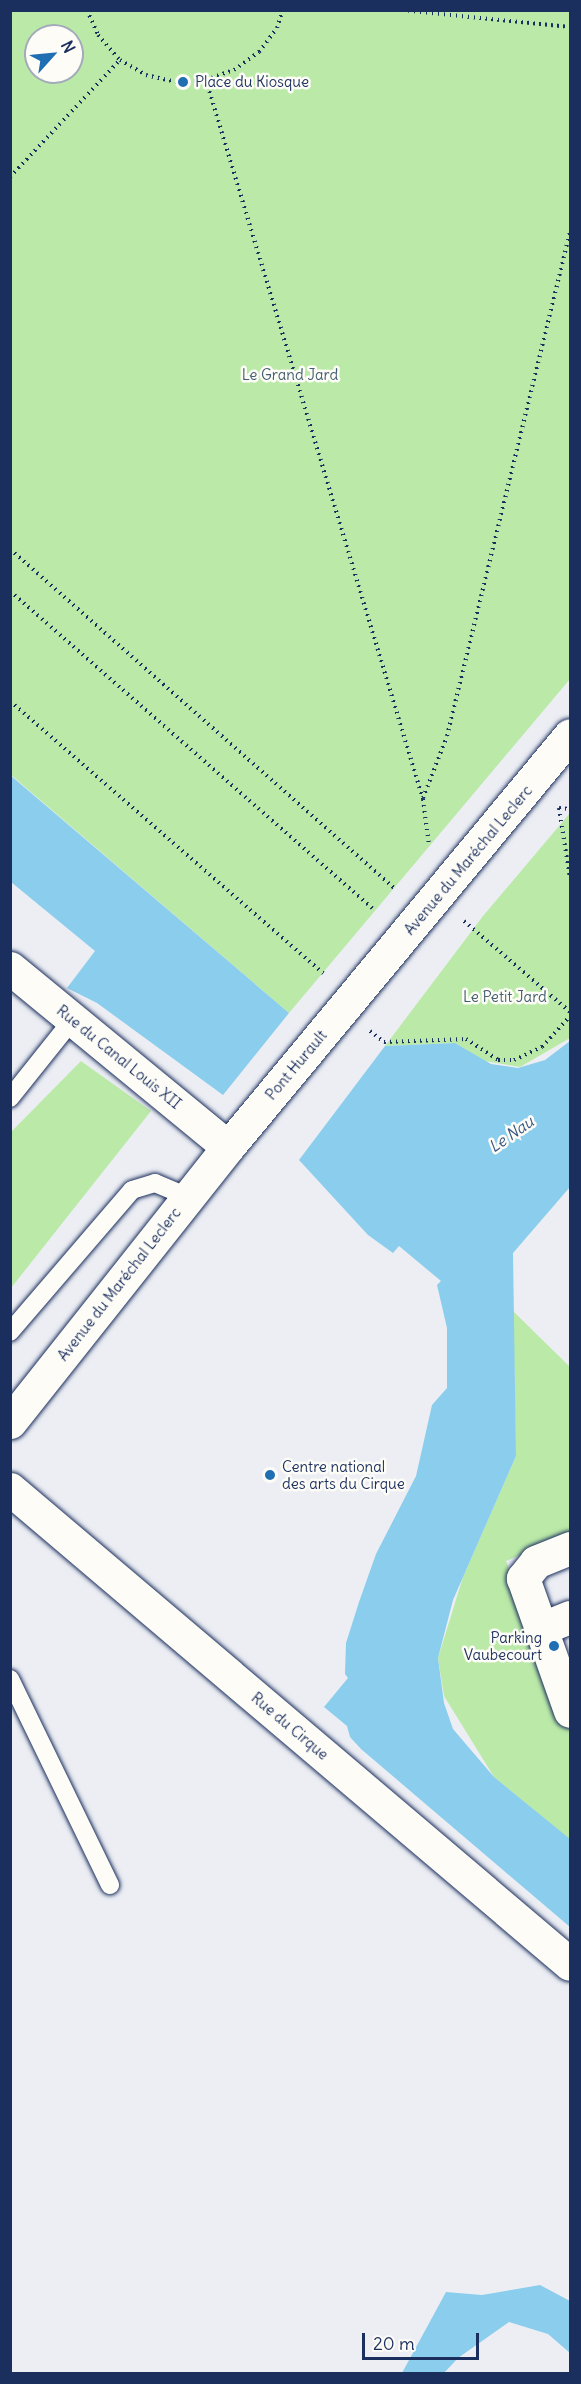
<!DOCTYPE html>
<html>
<head>
<meta charset="utf-8">
<style>
	body { margin:0 }
	#map { position:relative; width:581px; height:2384px; overflow:hidden; background:#eceef4; font-family:Delius,sans-serif }
	div>[style] { position:absolute }
	[style*='--x'] { left:calc(var(--x)*1px); top:calc(var(--y)*1px); width:calc(var(--w)*1px); rotate:calc(var(--a)*1deg) }
	.green>* { inset:0; background:#bbeaa8 }
	.water>* { inset:0; background:#8bcdec }
	.path>* { height:4px; margin-top:-2px; transform-origin:0; background:repeating-linear-gradient(90deg,#1b2f5e 0 1.5px,transparent 0 6px) }
	.roads { filter:drop-shadow(0 0 2px #1b2f5e) drop-shadow(0 0 2px #1b2f5e) }
	.lane>* { height:18px; margin:-9px; padding:0 9px; transform-origin:9px; border-radius:9px; background:#fdfcf7 }
	.street>* { height:33px; margin:-16.5px; padding:0 16.5px; transform-origin:16.5px; border-radius:16.5px; background:#fdfcf7 }
	.secondary>* { height:33px; margin:-16.5px; padding:0 16.5px; transform-origin:16.5px; border-radius:16.5px; background:#fdfcf7 }
	.dots>* { width:16px; height:16px; translate:-50% -50%; box-sizing:border-box; border:3px solid #fdfcf7; border-radius:50% }
	span { translate:-50% -50%; white-space:nowrap; text-align:center; line-height:1.15; -webkit-text-stroke:5px #fdfcf7; paint-order:stroke }
	.poi-label { font-size:15px; color:#1b2f5e }
	.left { translate:0 -50%; text-align:left }
	.right { translate:-100% -50%; text-align:right }
	.park-label { font-size:15px; color:#435e70 }
	.street-label { font-size:15px; color:#1b2f5e }
	.water-label { font-size:16px; color:#375682; font-style:italic }
	.frame { position:absolute; inset:0; border:12px solid #1b2f5e; pointer-events:none }
	.north { position:absolute; left:24px; top:24px; width:60px; height:60px; box-sizing:border-box; background:#fdfcf7; border:2px solid #a3aaba; border-radius:50%; rotate:63deg; font-size:16px; font-weight:700; line-height:24px; text-align:center; color:#1b2f5e }
	.north::after { content:''; display:block; margin:auto; width:21px; height:27px; background:#1f6fb2; clip-path:polygon(50% 0,100% 100%,50% 72%,0 100%) }
	.scale { position:absolute; left:362px; top:2333px; width:117px; height:27px; box-sizing:border-box; border:3px solid #1b2f5e; border-top:0; padding-left:8px; font-size:18px; line-height:21px; white-space:nowrap; color:#1b2f5e; -webkit-text-stroke:4px #fdfcf7; paint-order:stroke }
</style>
</head>
<body>
<div id="map">
	<div class="green">
		<div style="clip-path:polygon(evenodd,10px 11px,570px 11px,570px 679px,289px 1013px,11px 775px,10px 11px,36px 36px,72px 36px,72px 72px,36px 72px,36px 36px)"></div>
		<div style="clip-path:polygon(570px 813px,570px 1038px,520px 1067px,485px 1061px,455px 1043px,385px 1046px,483px 916px)"></div>
		<div style="clip-path:polygon(81px 1061px,151px 1111px,11px 1288px,11px 1132px)"></div>
		<div style="clip-path:polygon(513px 1311px,570px 1367px,570px 1534px,506px 1561px,570px 1732px,570px 1840px,494px 1777px,444px 1696px,438px 1658px,463px 1577px,516px 1456px)"></div>
	</div>
	<div class="water">
		<div style="clip-path:polygon(10px 775px,289px 1013px,223px 1095px,97px 1003px,67px 988px,95px 951px,11px 882px)"></div>
		<div style="clip-path:polygon(570px 1041px,570px 1187px,513px 1253px,516px 1456px,453px 1600px,438px 1658px,444px 1703px,453px 1729px,494px 1777px,570px 1839px,570px 1927px,361px 1749px,350px 1737px,347px 1726px,324px 1707px,348px 1678px,345px 1674px,346px 1643px,359px 1602px,376px 1554px,416px 1476px,432px 1405px,447px 1388px,447px 1328px,437px 1285px,441px 1281px,399px 1246px,393px 1253px,368px 1235px,299px 1160px,385px 1046px,455px 1043px,491px 1064px,518px 1068px,545px 1060px)"></div>
		<div style="clip-path:polygon(540px 2285px,570px 2301px,570px 2353px,548px 2334px,509px 2322px,458px 2358px,444px 2373px,402px 2373px,446px 2292px,482px 2295px)"></div>
	</div>
	<div class="path">
		<div style="--x:87;--y:10;--w:27;--a:66"></div>
		<div style="--x:98;--y:35;--w:33;--a:49"></div>
		<div style="--x:120;--y:60;--w:30;--a:30"></div>
		<div style="--x:146;--y:75;--w:31;--a:13"></div>
		<div style="--x:176;--y:82;--w:30;--a:-4"></div>
		<div style="--x:206;--y:80;--w:30;--a:-20"></div>
		<div style="--x:234;--y:70;--w:31;--a:-36"></div>
		<div style="--x:259;--y:52;--w:30;--a:-53"></div>
		<div style="--x:277;--y:28;--w:19;--a:-72"></div>
		<div style="--x:402;--y:10;--w:169;--a:5.8"></div>
		<div style="--x:206;--y:80;--w:751;--a:73.21"></div>
		<div style="--x:423;--y:799;--w:47;--a:82.7"></div>
		<div style="--x:10;--y:177;--w:161;--a:-46.8"></div>
		<div style="--x:10;--y:549;--w:512;--a:41.44"></div>
		<div style="--x:10;--y:591;--w:485;--a:41.2"></div>
		<div style="--x:10;--y:701;--w:415;--a:41"></div>
		<div style="--x:423;--y:798;--w:66;--a:-68.8"></div>
		<div style="--x:447;--y:736;--w:519;--a:-76.29"></div>
		<div style="--x:559;--y:808;--w:71;--a:81.1"></div>
		<div style="--x:559;--y:808;--w:11;--a:5"></div>
		<div style="--x:464;--y:921;--w:140;--a:40.6"></div>
		<div style="--x:370;--y:1031;--w:18;--a:38"></div>
		<div style="--x:384;--y:1042;--w:82;--a:-2.1"></div>
		<div style="--x:466;--y:1039;--w:38;--a:33"></div>
		<div style="--x:498;--y:1060;--w:16;--a:0"></div>
		<div style="--x:514;--y:1060;--w:31;--a:-25"></div>
		<div style="--x:542;--y:1047;--w:42;--a:-47.9"></div>
	</div>
	<div class="roads">
		<div class="lane">
			<div style="--x:10;--y:1098;--w:101;--a:-51.4"></div>
			<div style="--x:10;--y:1332;--w:187;--a:-49.3"></div>
			<div style="--x:132;--y:1190;--w:24;--a:-17"></div>
			<div style="--x:155;--y:1183;--w:36;--a:23"></div>
			<div style="--x:10;--y:1679;--w:229;--a:64.1"></div>
		</div>
		<div class="street">
			<div style="--x:10;--y:968;--w:282;--a:39.4"></div>
			<div style="--x:10;--y:1489;--w:734;--a:40.31"></div>
			<div style="--x:570;--y:1548;--w:37;--a:158"></div>
			<div style="--x:536;--y:1562;--w:21;--a:129"></div>
			<div style="--x:523;--y:1578;--w:141;--a:70.5"></div>
			<div style="--x:540;--y:1629;--w:32;--a:-22"></div>
		</div>
		<div class="secondary">
			<div style="--x:10;--y:1422;--w:351;--a:-51.6"></div>
			<div style="--x:228;--y:1147;--w:535;--a:-50.3"></div>
		</div>
	</div>
	<div class="dots">
		<div style="left:183px;top:82px;background:#1f6fb2"></div>
		<div style="left:270px;top:1475px;background:#1f6fb2"></div>
		<div style="left:554px;top:1646px;background:#1f6fb2"></div>
	</div>
	<div class="poi-label">
		<span class="left" style="left:195px;top:82px">Place du Kiosque</span>
		<span class="left" style="left:282px;top:1475px">Centre national<br>des arts du Cirque</span>
		<span class="right" style="left:542px;top:1646px">Parking<br>Vaubecourt</span>
	</div>
	<div class="park-label">
		<span style="left:290px;top:375px">Le Grand Jard</span>
		<span style="left:505px;top:997px">Le Petit Jard</span>
	</div>
	<div class="street-label">
		<span style="left:468px;top:860px;rotate:-50deg">Avenue du Maréchal Leclerc</span>
		<span style="left:119px;top:1057px;rotate:39deg">Rue du Canal Louis XII</span>
		<span style="left:296px;top:1065px;rotate:-50deg">Pont Hurault</span>
		<span style="left:119px;top:1284px;rotate:-52deg">Avenue du Maréchal Leclerc</span>
		<span style="left:290px;top:1726px;rotate:40deg">Rue du Cirque</span>
	</div>
	<div class="water-label">
		<span style="left:511px;top:1134px;rotate:-35deg">Le Nau</span>
	</div>
	<div class="frame"></div>
	<div class="north">N</div>
	<div class="scale">20 m</div>
</div>
</body>
</html>
